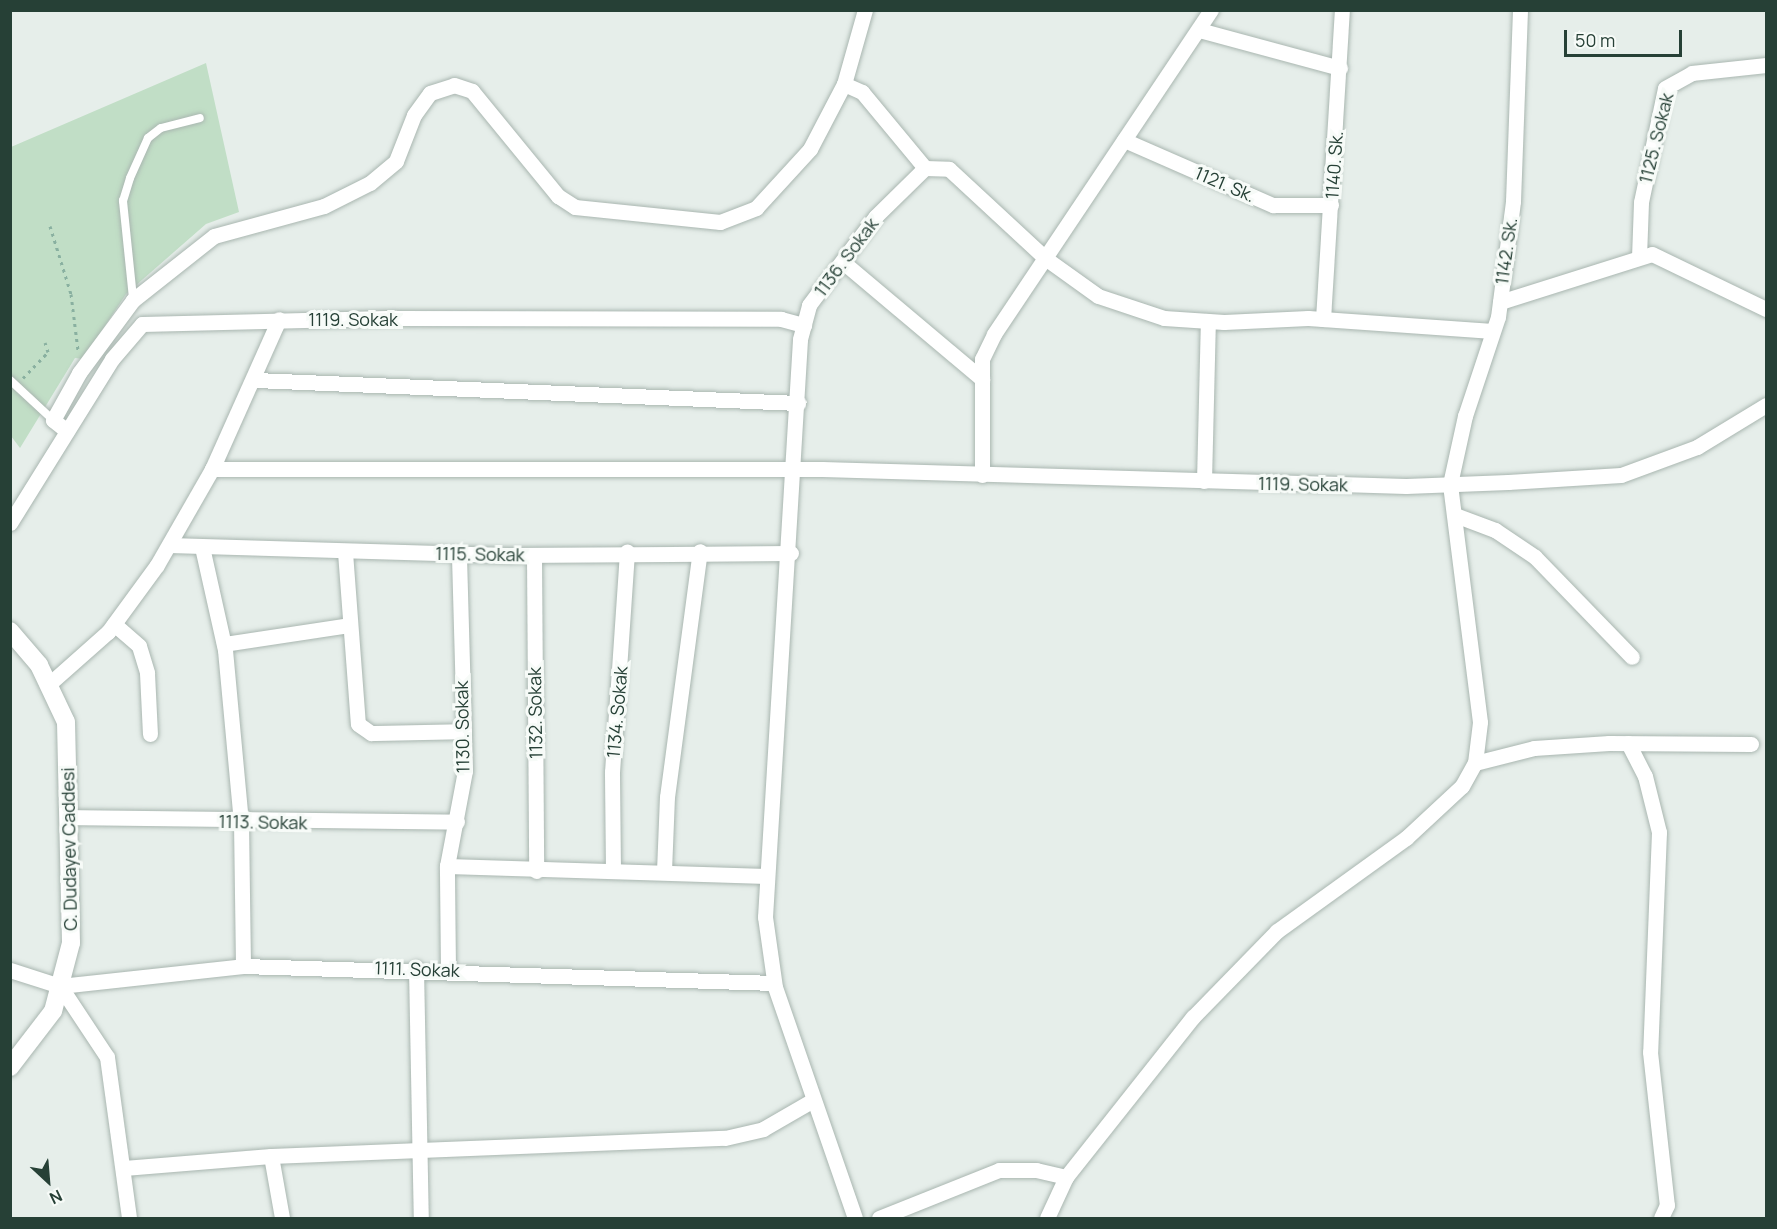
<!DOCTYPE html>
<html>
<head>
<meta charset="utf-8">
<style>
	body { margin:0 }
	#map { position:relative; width:1777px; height:1229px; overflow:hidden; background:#e6eeea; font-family:Manrope,sans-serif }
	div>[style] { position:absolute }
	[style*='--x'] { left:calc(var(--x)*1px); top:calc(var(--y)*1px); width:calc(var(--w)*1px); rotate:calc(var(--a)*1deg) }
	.green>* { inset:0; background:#c1dec6 }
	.path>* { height:3px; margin-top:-1.5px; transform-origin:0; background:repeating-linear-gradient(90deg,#89b0a0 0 3px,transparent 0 7.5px) }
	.roads { filter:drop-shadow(0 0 2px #a9b6b0) drop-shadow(0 0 2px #a9b6b0) }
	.service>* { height:8px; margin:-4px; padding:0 4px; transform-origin:4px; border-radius:4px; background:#fff }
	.minor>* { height:15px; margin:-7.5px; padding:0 7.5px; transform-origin:7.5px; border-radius:7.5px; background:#fff }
	.tertiary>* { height:18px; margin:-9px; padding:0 9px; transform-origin:9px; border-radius:9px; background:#fff }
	span { translate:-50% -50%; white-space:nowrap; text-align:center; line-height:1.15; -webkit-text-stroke:6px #f7fbf8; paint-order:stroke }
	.street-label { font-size:18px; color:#264036 }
	.frame { position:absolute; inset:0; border:12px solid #264036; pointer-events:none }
	.north { position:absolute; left:18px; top:1151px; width:60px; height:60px; -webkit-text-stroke:4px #f7fbf8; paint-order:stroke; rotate:154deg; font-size:16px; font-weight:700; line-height:24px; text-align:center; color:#264036 }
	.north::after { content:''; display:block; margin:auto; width:21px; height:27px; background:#264036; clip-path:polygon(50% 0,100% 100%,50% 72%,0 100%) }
	.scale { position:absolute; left:1564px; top:30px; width:118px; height:27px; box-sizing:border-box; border:3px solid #264036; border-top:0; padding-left:8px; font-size:18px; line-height:21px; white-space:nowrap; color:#264036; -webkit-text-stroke:4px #f7fbf8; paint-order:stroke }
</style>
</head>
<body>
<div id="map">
	<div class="green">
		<div style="clip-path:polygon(206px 63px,239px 212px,206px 224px,126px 294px,83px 359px,75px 358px,20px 448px,11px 436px,11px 147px)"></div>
	</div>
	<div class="path">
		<div style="--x:50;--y:226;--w:71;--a:72.8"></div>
		<div style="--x:71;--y:294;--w:56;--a:82.9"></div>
		<div style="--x:23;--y:378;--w:36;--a:-46"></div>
		<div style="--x:48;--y:352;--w:10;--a:-107"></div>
	</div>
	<div class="roads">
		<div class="service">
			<div style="--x:133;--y:298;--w:98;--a:-95.9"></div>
			<div style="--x:123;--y:201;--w:24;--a:-73"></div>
			<div style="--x:130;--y:178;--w:44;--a:-65.8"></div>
			<div style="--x:148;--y:138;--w:16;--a:-38"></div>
			<div style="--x:161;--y:128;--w:40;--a:-14.4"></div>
			<div style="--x:10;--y:380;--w:59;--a:42.9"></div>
		</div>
		<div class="minor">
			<div style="--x:1199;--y:30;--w:146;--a:15.1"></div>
			<div style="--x:844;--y:84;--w:20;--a:24"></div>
			<div style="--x:862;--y:92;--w:99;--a:50.3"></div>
			<div style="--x:925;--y:168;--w:24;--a:2"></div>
			<div style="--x:949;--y:169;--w:131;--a:42.8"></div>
			<div style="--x:1045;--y:258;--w:65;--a:35.6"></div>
			<div style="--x:1098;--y:296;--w:70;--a:18.4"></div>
			<div style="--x:1164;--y:318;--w:60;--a:3.8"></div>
			<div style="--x:1224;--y:322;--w:84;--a:-2.7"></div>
			<div style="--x:1308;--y:318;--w:185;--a:4"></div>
			<div style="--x:1124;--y:140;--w:163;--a:23.6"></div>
			<div style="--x:1273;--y:205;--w:58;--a:0"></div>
			<div style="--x:1639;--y:257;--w:55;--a:-87.9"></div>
			<div style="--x:1641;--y:202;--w:116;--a:-78.1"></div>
			<div style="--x:1665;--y:88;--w:31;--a:-29"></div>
			<div style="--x:1692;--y:73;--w:74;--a:-6.2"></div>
			<div style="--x:843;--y:262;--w:182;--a:40.1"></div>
			<div style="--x:1500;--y:302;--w:159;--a:-17.5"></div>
			<div style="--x:1652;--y:254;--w:127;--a:25.8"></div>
			<div style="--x:1323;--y:319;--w:310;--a:-86.5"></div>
			<div style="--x:256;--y:380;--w:543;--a:2.43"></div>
			<div style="--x:67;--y:431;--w:18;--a:-142"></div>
			<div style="--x:53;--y:420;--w:54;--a:-61"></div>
			<div style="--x:79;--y:373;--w:91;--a:-53.5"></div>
			<div style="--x:133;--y:300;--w:103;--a:-38.3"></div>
			<div style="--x:214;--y:236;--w:114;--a:-15.3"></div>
			<div style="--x:324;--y:206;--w:51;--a:-26.6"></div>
			<div style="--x:370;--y:183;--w:34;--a:-40"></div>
			<div style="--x:396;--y:161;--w:49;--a:-68.6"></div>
			<div style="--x:414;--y:115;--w:27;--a:-54"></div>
			<div style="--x:430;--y:93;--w:25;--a:-18"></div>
			<div style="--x:454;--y:85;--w:19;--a:18"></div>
			<div style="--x:472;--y:91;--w:136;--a:50.7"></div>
			<div style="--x:558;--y:196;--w:20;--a:33"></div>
			<div style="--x:575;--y:207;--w:146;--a:5.9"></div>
			<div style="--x:720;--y:222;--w:39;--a:-21"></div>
			<div style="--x:756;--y:208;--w:80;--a:-47.5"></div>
			<div style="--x:810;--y:149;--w:73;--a:-62.4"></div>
			<div style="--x:844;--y:84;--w:77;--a:-74.2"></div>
			<div style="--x:212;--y:469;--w:610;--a:0"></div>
			<div style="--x:822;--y:469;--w:584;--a:1.67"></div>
			<div style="--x:1406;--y:486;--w:102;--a:-2.2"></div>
			<div style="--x:1508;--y:482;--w:113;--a:-3.5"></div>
			<div style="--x:1621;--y:475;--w:81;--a:-20.2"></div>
			<div style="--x:1697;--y:447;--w:81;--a:-31.3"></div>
			<div style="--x:982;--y:475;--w:116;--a:-90"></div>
			<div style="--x:982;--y:359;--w:28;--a:-64"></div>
			<div style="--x:994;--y:334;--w:390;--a:-56.2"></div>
			<div style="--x:1204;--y:481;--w:160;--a:-88.6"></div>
			<div style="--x:1455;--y:515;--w:43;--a:20.6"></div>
			<div style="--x:1495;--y:530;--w:48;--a:34"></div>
			<div style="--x:1535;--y:557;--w:139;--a:45.9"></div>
			<div style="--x:10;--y:523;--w:193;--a:-58.1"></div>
			<div style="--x:112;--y:359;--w:46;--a:-49.4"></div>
			<div style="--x:142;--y:324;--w:254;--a:-1.4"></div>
			<div style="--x:396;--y:318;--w:385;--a:0.1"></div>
			<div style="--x:781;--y:319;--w:24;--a:15"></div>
			<div style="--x:169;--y:545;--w:344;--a:1.7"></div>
			<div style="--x:513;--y:555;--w:278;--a:-0.4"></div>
			<div style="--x:202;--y:547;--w:106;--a:77.4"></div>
			<div style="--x:225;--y:650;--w:173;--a:84.7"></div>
			<div style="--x:241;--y:822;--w:144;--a:89.2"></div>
			<div style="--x:345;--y:552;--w:172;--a:85.7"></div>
			<div style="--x:358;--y:724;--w:16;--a:35"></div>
			<div style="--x:371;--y:733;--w:93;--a:-1.2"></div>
			<div style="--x:534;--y:555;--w:316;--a:89.6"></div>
			<div style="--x:114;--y:624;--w:33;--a:41"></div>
			<div style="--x:139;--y:646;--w:28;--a:73"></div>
			<div style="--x:147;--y:673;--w:61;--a:87.2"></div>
			<div style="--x:224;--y:644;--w:127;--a:-8.6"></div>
			<div style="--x:48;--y:685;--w:80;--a:-41.5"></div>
			<div style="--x:108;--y:632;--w:83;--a:-53.8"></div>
			<div style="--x:157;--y:565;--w:111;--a:-60.2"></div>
			<div style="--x:212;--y:469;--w:164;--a:-65.9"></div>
			<div style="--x:1628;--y:743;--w:37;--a:63"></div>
			<div style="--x:1645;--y:776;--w:58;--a:76"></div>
			<div style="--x:1659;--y:832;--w:220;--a:92.3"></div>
			<div style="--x:1650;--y:1052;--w:154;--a:83.7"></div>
			<div style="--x:1667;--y:1205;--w:14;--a:115"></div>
			<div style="--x:1475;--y:763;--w:61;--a:-14.3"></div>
			<div style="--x:1534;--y:748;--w:75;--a:-3.8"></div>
			<div style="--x:1609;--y:743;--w:142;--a:0.4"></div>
			<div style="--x:68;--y:817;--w:389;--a:0.7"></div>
			<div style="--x:447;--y:866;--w:320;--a:1.8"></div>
			<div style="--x:613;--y:871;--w:99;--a:-90.6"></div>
			<div style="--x:612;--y:772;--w:221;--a:-86.1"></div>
			<div style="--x:664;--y:871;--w:74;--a:-87.7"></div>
			<div style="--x:667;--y:797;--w:248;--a:-82.4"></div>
			<div style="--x:416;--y:968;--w:250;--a:88.9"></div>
			<div style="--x:10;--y:970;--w:52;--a:17.7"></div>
			<div style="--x:60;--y:986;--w:85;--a:56.5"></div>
			<div style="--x:107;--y:1057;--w:162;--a:82.2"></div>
			<div style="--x:448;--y:970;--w:104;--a:-90.6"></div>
			<div style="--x:447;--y:866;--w:97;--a:-79.3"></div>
			<div style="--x:465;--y:771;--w:217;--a:-91.6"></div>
			<div style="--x:60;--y:986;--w:184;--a:-6.2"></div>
			<div style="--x:243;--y:966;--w:531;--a:1.83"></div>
			<div style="--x:271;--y:1156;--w:63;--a:79.9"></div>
			<div style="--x:124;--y:1168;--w:147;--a:-4.7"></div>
			<div style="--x:271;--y:1156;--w:454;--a:-2.3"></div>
			<div style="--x:725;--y:1138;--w:39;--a:-13"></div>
			<div style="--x:763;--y:1129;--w:58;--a:-30.1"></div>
			<div style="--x:855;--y:1218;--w:244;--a:-109.1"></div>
			<div style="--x:775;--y:987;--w:71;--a:-98.1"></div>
			<div style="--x:765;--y:917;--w:579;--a:-86.53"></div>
			<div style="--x:800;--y:339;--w:35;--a:-75"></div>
			<div style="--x:809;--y:305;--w:111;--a:-53"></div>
			<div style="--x:876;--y:216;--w:69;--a:-44.4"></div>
			<div style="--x:879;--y:1218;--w:129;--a:-21.8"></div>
			<div style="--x:999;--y:1170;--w:37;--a:0"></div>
			<div style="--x:1036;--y:1170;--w:31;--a:13"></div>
			<div style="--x:1047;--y:1218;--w:45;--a:-65.1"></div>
			<div style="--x:1066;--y:1177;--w:204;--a:-51.6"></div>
			<div style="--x:1193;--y:1017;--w:120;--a:-45.7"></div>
			<div style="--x:1277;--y:931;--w:159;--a:-35.8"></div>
			<div style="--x:1406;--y:838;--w:76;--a:-42.9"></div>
			<div style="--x:1462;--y:786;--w:26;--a:-61"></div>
			<div style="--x:1475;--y:763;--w:41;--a:-83"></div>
			<div style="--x:1480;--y:722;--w:240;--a:-97.2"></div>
			<div style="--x:1450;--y:484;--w:70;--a:-77.6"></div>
			<div style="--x:1465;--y:416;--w:104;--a:-71.6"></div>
			<div style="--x:1498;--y:317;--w:117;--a:-82.6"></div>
			<div style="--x:1513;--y:201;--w:191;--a:-87.9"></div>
		</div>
		<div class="tertiary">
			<div style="--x:10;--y:631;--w:45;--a:49.5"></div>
			<div style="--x:39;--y:665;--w:63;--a:64.7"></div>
			<div style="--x:66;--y:722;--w:221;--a:88.7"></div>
			<div style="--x:71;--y:943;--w:70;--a:104.8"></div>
			<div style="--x:53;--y:1011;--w:71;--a:127.5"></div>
		</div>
	</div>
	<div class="street-label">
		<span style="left:1656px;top:138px;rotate:-76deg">1125. Sokak</span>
		<span style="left:1334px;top:165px;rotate:-86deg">1140. Sk.</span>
		<span style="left:1225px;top:184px;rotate:23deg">1121. Sk.</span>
		<span style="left:1506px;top:251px;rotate:-82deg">1142. Sk.</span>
		<span style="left:846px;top:257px;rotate:-53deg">1136. Sokak</span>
		<span style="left:353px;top:319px">1119. Sokak</span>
		<span style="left:1303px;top:484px;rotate:1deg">1119. Sokak</span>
		<span style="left:480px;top:554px;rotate:1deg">1115. Sokak</span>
		<span style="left:617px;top:712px;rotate:-85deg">1134. Sokak</span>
		<span style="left:535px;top:713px;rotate:-91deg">1132. Sokak</span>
		<span style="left:462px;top:727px;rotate:-91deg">1130. Sokak</span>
		<span style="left:263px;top:822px;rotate:1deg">1113. Sokak</span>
		<span style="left:69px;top:849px;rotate:-91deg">C. Dudayev Caddesi</span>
		<span style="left:417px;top:969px;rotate:2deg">1111. Sokak</span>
	</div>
	<div class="frame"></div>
	<div class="north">N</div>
	<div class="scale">50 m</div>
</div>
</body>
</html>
